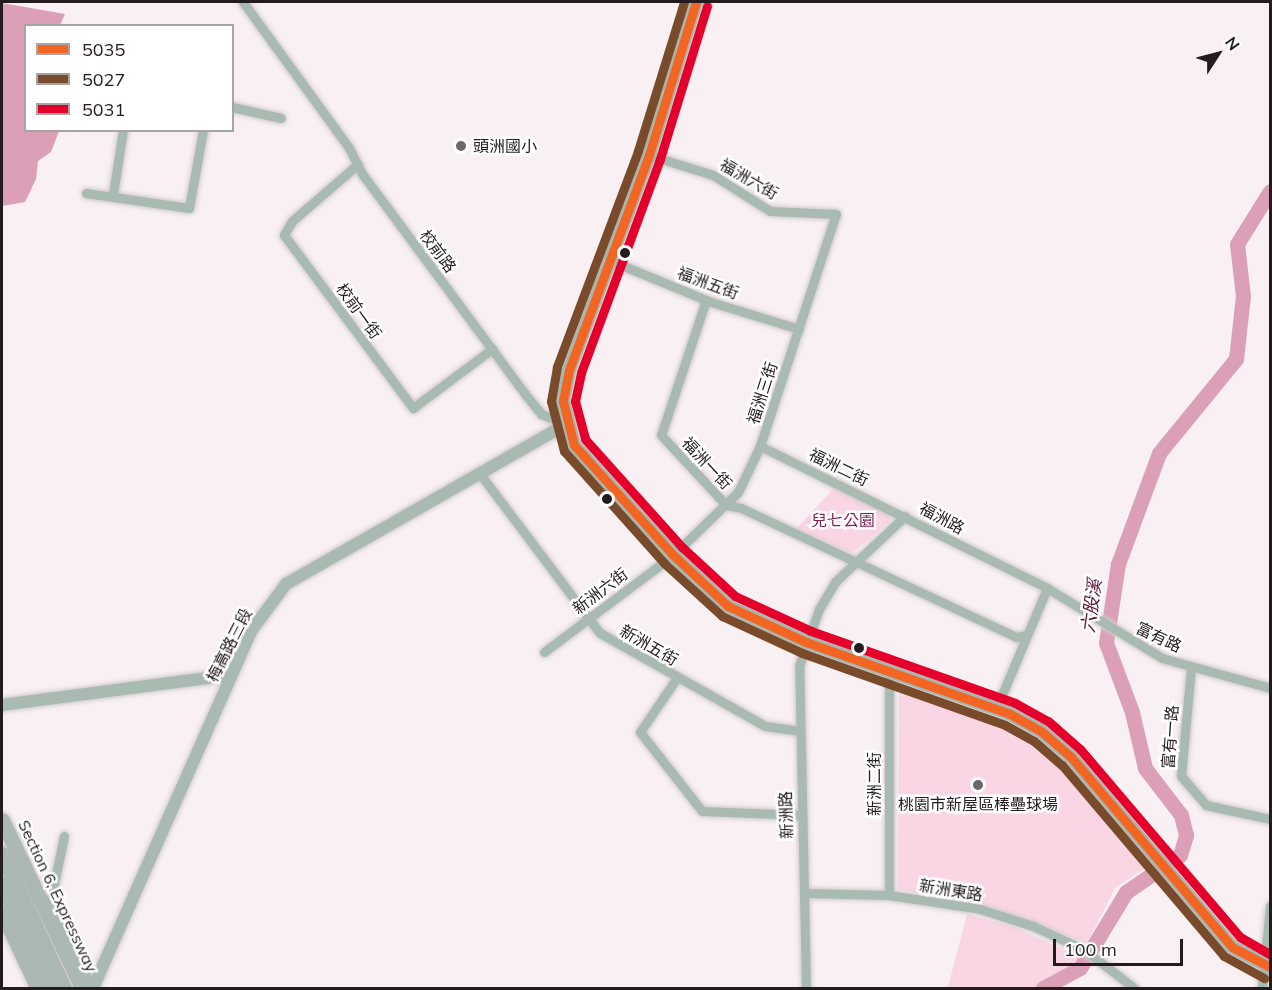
<!DOCTYPE html>
<html>
<head>
<meta charset="utf-8">
<style>
	body { margin:0 }
	#map { position:relative; width:1272px; height:990px; overflow:hidden; background:#f8f0f3; font-family:Mulish,"Noto Sans TC",sans-serif }
	div>[style] { position:absolute }
	[style*='--x'] { left:calc(var(--x)*1px); top:calc(var(--y)*1px); width:calc(var(--w)*1px); rotate:calc(var(--a)*1deg) }
	.green>* { inset:0; background:#fad6e4 }
	.water>* { inset:0; background:#db9fb8 }
	.river>* { height:15px; margin:-7.5px; padding:0 7.5px; transform-origin:7.5px; border-radius:7.5px; background:#db9fb8 }
	.roads { filter:drop-shadow(0 0 2px #d1cacd) drop-shadow(0 0 2px #d1cacd) }
	.minor>* { height:9px; margin:-4.5px; padding:0 4.5px; transform-origin:4.5px; border-radius:4.5px; background:#a9bab2 }
	.tertiary>* { height:12px; margin:-6px; padding:0 6px; transform-origin:6px; border-radius:6px; background:#a9bab2 }
	.secondary>* { height:14px; margin:-7px; padding:0 7px; transform-origin:7px; border-radius:7px; background:#a6b7af }
	.primary>* { height:15px; margin:-7.5px; padding:0 7.5px; transform-origin:7.5px; border-radius:7.5px; background:#acb9b3 }
	.trunk>* { height:15px; margin:-7.5px; padding:0 7.5px; transform-origin:7.5px; border-radius:7.5px; background:#aab7b2 }
	.bus-1>* { height:9px; margin:-4.5px; padding:0 4.5px; transform-origin:4.5px; border-radius:4.5px; background:#f26522 }
	.bus-2>* { height:9px; margin:-4.5px; padding:0 4.5px; transform-origin:4.5px; border-radius:4.5px; background:#7a4b2a }
	.bus-3>* { height:9px; margin:-4.5px; padding:0 4.5px; transform-origin:4.5px; border-radius:4.5px; background:#e4002b }
	.dots>* { width:16px; height:16px; translate:-50% -50%; box-sizing:border-box; border:3px solid #fff; border-radius:50% }
	span { translate:-50% -50%; white-space:nowrap; text-align:center; line-height:1.15; -webkit-text-stroke:5px #fff; paint-order:stroke }
	.poi-label { font-size:16px; color:#241b1f }
	.left { translate:0 -50%; text-align:left }
	.street-label { font-size:16px; color:#241b1f }
	.park-label { font-size:16px; color:#822153 }
	.water-label { font-size:18px; color:#5e143a; font-style:italic }
	.frame { position:absolute; inset:0; border:3px solid #241b1f; pointer-events:none }
	.legend { position:absolute; left:24px; top:24px; width:210px; height:108px; box-sizing:border-box; background:#fff; border:2px solid #a7a4a5; margin:0; padding:8px 10px; list-style:none; font-size:18px; color:#241b1f }
	.legend li { display:flex; align-items:center; gap:12px; height:30px }
	.legend b { width:30px; border:2px solid #a7a4a5 }
	.north { position:absolute; left:1188px; top:24px; width:60px; height:60px; -webkit-text-stroke:4px #fff; paint-order:stroke; rotate:54deg; font-size:16px; font-weight:700; line-height:24px; text-align:center; color:#241b1f }
	.north::after { content:''; display:block; margin:auto; width:21px; height:27px; background:#241b1f; clip-path:polygon(50% 0,100% 100%,50% 72%,0 100%) }
	.scale { position:absolute; left:1053px; top:939px; width:130px; height:27px; box-sizing:border-box; border:3px solid #241b1f; border-top:0; padding-left:8px; font-size:18px; line-height:21px; white-space:nowrap; color:#241b1f; -webkit-text-stroke:4px #fff; paint-order:stroke }
</style>
</head>
<body>
<div id="map">
	<div class="green">
		<div style="clip-path:polygon(836px 486px,890px 514px,890px 522px,852px 553px,795px 530px)"></div>
		<div style="clip-path:polygon(899px 687px,1024px 735px,1063px 768px,1144px 869px,1115px 888px,1087px 943px,991px 907px,898px 889px)"></div>
		<div style="clip-path:polygon(967px 914px,1014px 927px,1082px 958px,1071px 972px,1039px 988px,948px 987px)"></div>
	</div>
	<div class="water">
		<div style="clip-path:polygon(2px 3px,65px 14px,60px 25px,26px 26px,26px 130px,59px 131px,51px 152px,38px 161px,36px 179px,25px 202px,2px 206px)"></div>
	</div>
	<div class="river">
		<div style="--x:1043;--y:988;--w:42;--a:-28.4"></div>
		<div style="--x:1080;--y:968;--w:89;--a:-58.8"></div>
		<div style="--x:1126;--y:892;--w:65;--a:-34.4"></div>
		<div style="--x:1180;--y:855;--w:21;--a:-73"></div>
		<div style="--x:1186;--y:835;--w:21;--a:-104"></div>
		<div style="--x:1181;--y:815;--w:59;--a:-127.5"></div>
		<div style="--x:1145;--y:768;--w:57;--a:-103.1"></div>
		<div style="--x:1132;--y:712;--w:74;--a:-110.6"></div>
		<div style="--x:1106;--y:643;--w:80;--a:-81.4"></div>
		<div style="--x:1118;--y:564;--w:118;--a:-69.7"></div>
		<div style="--x:1159;--y:453;--w:122;--a:-50.7"></div>
		<div style="--x:1236;--y:359;--w:63;--a:-83.7"></div>
		<div style="--x:1243;--y:296;--w:52;--a:-96.6"></div>
		<div style="--x:1237;--y:244;--w:62;--a:-58.1"></div>
	</div>
	<div class="roads">
		<div class="minor">
			<div style="--x:243;--y:2;--w:180;--a:54"></div>
			<div style="--x:349;--y:148;--w:30;--a:63"></div>
			<div style="--x:363;--y:175;--w:272;--a:53.5"></div>
			<div style="--x:525;--y:394;--w:26;--a:51"></div>
			<div style="--x:541;--y:414;--w:28;--a:21"></div>
			<div style="--x:232;--y:107;--w:50;--a:12.7"></div>
			<div style="--x:358;--y:164;--w:87;--a:139.2"></div>
			<div style="--x:292;--y:221;--w:16;--a:120"></div>
			<div style="--x:284;--y:235;--w:216;--a:53.3"></div>
			<div style="--x:413;--y:408;--w:99;--a:-36.8"></div>
			<div style="--x:86;--y:193;--w:104;--a:8.3"></div>
			<div style="--x:189;--y:208;--w:79;--a:-79.8"></div>
			<div style="--x:113;--y:194;--w:65;--a:-81.1"></div>
			<div style="--x:609;--y:260;--w:110;--a:22.4"></div>
			<div style="--x:711;--y:302;--w:92;--a:17.1"></div>
			<div style="--x:706;--y:300;--w:142;--a:108.4"></div>
			<div style="--x:661;--y:435;--w:96;--a:47.1"></div>
			<div style="--x:726;--y:505;--w:15;--a:11"></div>
			<div style="--x:741;--y:508;--w:304;--a:25.1"></div>
			<div style="--x:1016;--y:637;--w:10;--a:-11"></div>
			<div style="--x:760;--y:446;--w:320;--a:26.3"></div>
			<div style="--x:1047;--y:588;--w:135;--a:31.3"></div>
			<div style="--x:1162;--y:658;--w:112;--a:15.5"></div>
			<div style="--x:480;--y:474;--w:199;--a:53"></div>
			<div style="--x:600;--y:633;--w:189;--a:29.4"></div>
			<div style="--x:765;--y:726;--w:34;--a:8"></div>
			<div style="--x:544;--y:652;--w:161;--a:-36.9"></div>
			<div style="--x:673;--y:555;--w:91;--a:-44.1"></div>
			<div style="--x:738;--y:492;--w:51;--a:-64.4"></div>
			<div style="--x:760;--y:446;--w:244;--a:-71.9"></div>
			<div style="--x:836;--y:214;--w:66;--a:-177.4"></div>
			<div style="--x:770;--y:211;--w:67;--a:-147.7"></div>
			<div style="--x:713;--y:175;--w:67;--a:-162.6"></div>
			<div style="--x:1191;--y:668;--w:108;--a:95.3"></div>
			<div style="--x:1181;--y:776;--w:38;--a:49"></div>
			<div style="--x:1206;--y:805;--w:66;--a:12.3"></div>
			<div style="--x:676;--y:679;--w:64;--a:124.2"></div>
			<div style="--x:640;--y:732;--w:100;--a:51.9"></div>
			<div style="--x:702;--y:811;--w:100;--a:2.3"></div>
			<div style="--x:996;--y:709;--w:131;--a:-67.1"></div>
			<div style="--x:64;--y:836;--w:68;--a:101.8"></div>
			<div style="--x:50;--y:903;--w:95;--a:63.7"></div>
			<div style="--x:804;--y:893;--w:85;--a:1.3"></div>
			<div style="--x:889;--y:895;--w:92;--a:8.7"></div>
			<div style="--x:980;--y:909;--w:56;--a:17.8"></div>
			<div style="--x:1033;--y:926;--w:57;--a:24.8"></div>
			<div style="--x:1085;--y:950;--w:62;--a:37.8"></div>
			<div style="--x:889;--y:895;--w:223;--a:-90"></div>
			<div style="--x:806;--y:988;--w:322;--a:-91.2"></div>
			<div style="--x:799;--y:666;--w:60;--a:-70.7"></div>
			<div style="--x:819;--y:609;--w:31;--a:-59"></div>
			<div style="--x:835;--y:582;--w:96;--a:-43.3"></div>
			<div style="--x:1262;--y:988;--w:82;--a:-84.4"></div>
		</div>
		<div class="tertiary">
			<div style="--x:2;--y:705;--w:230;--a:-7.5"></div>
			<div style="--x:93;--y:988;--w:390;--a:-66.1"></div>
			<div style="--x:251;--y:631;--w:59;--a:-53.3"></div>
			<div style="--x:286;--y:584;--w:323;--a:-29.7"></div>
		</div>
		<div class="secondary">
			<div style="--x:696;--y:2;--w:160;--a:107.1"></div>
			<div style="--x:649;--y:155;--w:229;--a:110.4"></div>
			<div style="--x:569;--y:370;--w:32;--a:101"></div>
			<div style="--x:563;--y:401;--w:45;--a:76"></div>
			<div style="--x:574;--y:445;--w:148;--a:48"></div>
			<div style="--x:673;--y:555;--w:75;--a:42.8"></div>
			<div style="--x:728;--y:606;--w:86;--a:24.8"></div>
			<div style="--x:806;--y:642;--w:216;--a:19.4"></div>
			<div style="--x:1010;--y:714;--w:35;--a:29"></div>
			<div style="--x:1041;--y:731;--w:40;--a:41"></div>
			<div style="--x:1071;--y:757;--w:249;--a:49.7"></div>
			<div style="--x:1232;--y:947;--w:43;--a:27.8"></div>
		</div>
		<div class="primary">
			<div style="--x:2;--y:820;--w:186;--a:64.5"></div>
			<div style="--x:2;--y:912;--w:84;--a:64.7"></div>
		</div>
		<div class="trunk">
			<div style="--x:2;--y:854;--w:148;--a:65.2"></div>
			<div style="--x:2;--y:883;--w:116;--a:65"></div>
		</div>
	</div>
	<div class="bus-1">
		<div style="--x:696;--y:2;--w:160;--a:107.1"></div>
		<div style="--x:649;--y:155;--w:229;--a:110.4"></div>
		<div style="--x:569;--y:370;--w:32;--a:101"></div>
		<div style="--x:563;--y:401;--w:45;--a:76"></div>
		<div style="--x:574;--y:445;--w:148;--a:48"></div>
		<div style="--x:673;--y:555;--w:75;--a:42.8"></div>
		<div style="--x:728;--y:606;--w:86;--a:24.8"></div>
		<div style="--x:806;--y:642;--w:216;--a:19.4"></div>
		<div style="--x:1010;--y:714;--w:35;--a:29"></div>
		<div style="--x:1041;--y:731;--w:40;--a:41"></div>
		<div style="--x:1071;--y:757;--w:249;--a:49.7"></div>
		<div style="--x:1232;--y:947;--w:43;--a:27.8"></div>
	</div>
	<div class="bus-2">
		<div style="--x:684;--y:2;--w:156;--a:107.2"></div>
		<div style="--x:638;--y:151;--w:231;--a:110.6"></div>
		<div style="--x:557;--y:367;--w:35;--a:100"></div>
		<div style="--x:551;--y:401;--w:52;--a:75.4"></div>
		<div style="--x:564;--y:451;--w:150;--a:48.2"></div>
		<div style="--x:664;--y:563;--w:79;--a:42.4"></div>
		<div style="--x:722;--y:616;--w:88;--a:24.8"></div>
		<div style="--x:802;--y:653;--w:215;--a:19.5"></div>
		<div style="--x:1005;--y:725;--w:33;--a:29"></div>
		<div style="--x:1034;--y:741;--w:37;--a:41"></div>
		<div style="--x:1062;--y:765;--w:250;--a:49.7"></div>
		<div style="--x:1224;--y:956;--w:46;--a:28.8"></div>
	</div>
	<div class="bus-3">
		<div style="--x:707;--y:6;--w:160;--a:107.1"></div>
		<div style="--x:660;--y:159;--w:228;--a:110.3"></div>
		<div style="--x:581;--y:373;--w:29;--a:102"></div>
		<div style="--x:575;--y:401;--w:39;--a:75"></div>
		<div style="--x:585;--y:439;--w:145;--a:48.1"></div>
		<div style="--x:682;--y:547;--w:72;--a:42.8"></div>
		<div style="--x:735;--y:596;--w:84;--a:24.7"></div>
		<div style="--x:811;--y:631;--w:216;--a:19.4"></div>
		<div style="--x:1015;--y:703;--w:38;--a:29"></div>
		<div style="--x:1048;--y:721;--w:43;--a:41.2"></div>
		<div style="--x:1080;--y:749;--w:247;--a:49.6"></div>
		<div style="--x:1240;--y:937;--w:34;--a:30"></div>
	</div>
	<div class="dots">
		<div style="left:461px;top:146px;background:#6e6669"></div>
		<div style="left:625px;top:253px;background:#241b1f"></div>
		<div style="left:607px;top:499px;background:#241b1f"></div>
		<div style="left:859px;top:648px;background:#241b1f"></div>
		<div style="left:978px;top:785px;background:#6e6669"></div>
	</div>
	<div class="poi-label">
		<span class="left" style="left:473px;top:146px">頭洲國小</span>
		<span style="left:978px;top:804px">桃園市新屋區棒壘球場</span>
	</div>
	<div class="street-label">
		<span style="left:749px;top:179px;rotate:30deg">福洲六街</span>
		<span style="left:438px;top:251px;rotate:53deg">校前路</span>
		<span style="left:708px;top:283px;rotate:20deg">福洲五街</span>
		<span style="left:359px;top:311px;rotate:54deg">校前一街</span>
		<span style="left:762px;top:393px;rotate:-72deg">福洲三街</span>
		<span style="left:707px;top:463px;rotate:47deg">福洲一街</span>
		<span style="left:839px;top:467px;rotate:26deg">福洲二街</span>
		<span style="left:942px;top:518px;rotate:28deg">福洲路</span>
		<span style="left:600px;top:591px;rotate:-37deg">新洲六街</span>
		<span style="left:1159px;top:637px;rotate:25deg">富有路</span>
		<span style="left:229px;top:645px;rotate:-63deg">梅高路三段</span>
		<span style="left:649px;top:645px;rotate:30deg">新洲五街</span>
		<span style="left:1170px;top:737px;rotate:-86deg">富有一路</span>
		<span style="left:874px;top:784px;rotate:-90deg">新洲二街</span>
		<span style="left:786px;top:815px;rotate:-92deg">新洲路</span>
		<span style="left:951px;top:890px;rotate:9deg">新洲東路</span>
		<span style="left:58px;top:896px;rotate:65deg">Section 6, Expressway</span>
	</div>
	<div class="park-label">
		<span style="left:843px;top:520px">兒七公園</span>
	</div>
	<div class="water-label">
		<span style="left:1092px;top:606px;rotate:-82deg">六股溪</span>
	</div>
	<div class="frame"></div>
	<ul class="legend">
	<li><b style="height:8px;background:#f26522"></b>5035</li>
	<li><b style="height:8px;background:#7a4b2a"></b>5027</li>
	<li><b style="height:8px;background:#e4002b"></b>5031</li>
	</ul>
	<div class="north">N</div>
	<div class="scale">100 m</div>
</div>
</body>
</html>
